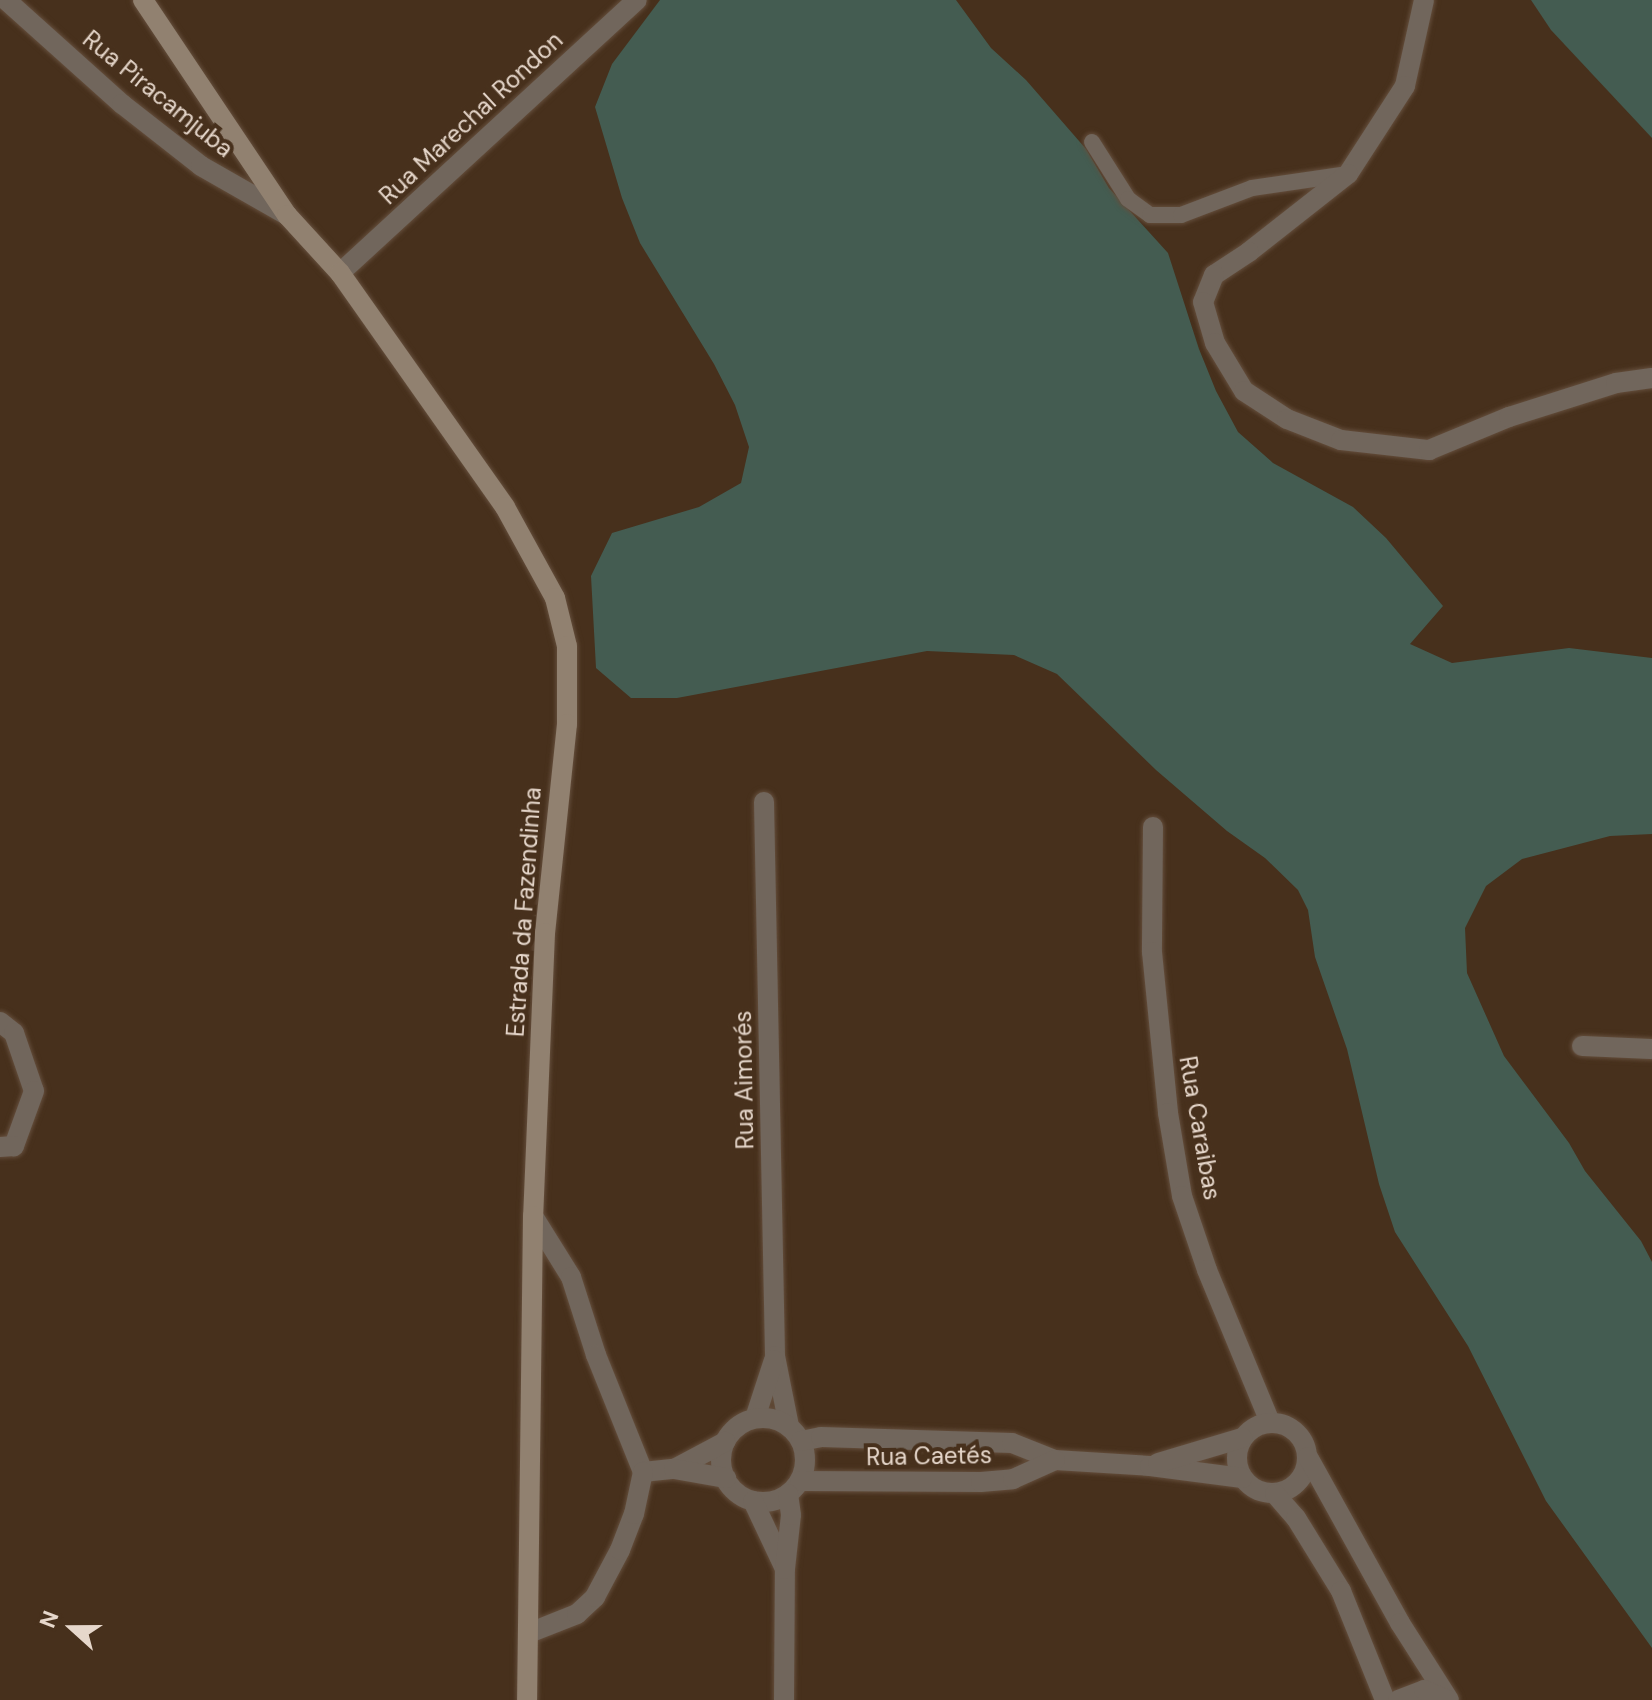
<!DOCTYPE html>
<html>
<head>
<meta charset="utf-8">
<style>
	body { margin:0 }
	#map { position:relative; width:1652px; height:1700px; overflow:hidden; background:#47301c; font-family:"DM Sans",sans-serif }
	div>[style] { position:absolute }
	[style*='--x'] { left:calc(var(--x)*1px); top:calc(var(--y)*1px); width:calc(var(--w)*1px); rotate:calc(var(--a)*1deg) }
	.green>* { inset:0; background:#445c51 }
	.roads { filter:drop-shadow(0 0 2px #644e3c) drop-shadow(0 0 2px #644e3c) }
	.lane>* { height:16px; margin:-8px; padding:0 8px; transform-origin:8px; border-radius:8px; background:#71665c }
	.street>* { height:20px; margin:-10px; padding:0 10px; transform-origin:10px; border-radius:10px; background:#71665c }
	.street>.ring { margin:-10px; padding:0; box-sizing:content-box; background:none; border:20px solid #71665c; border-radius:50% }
	.secondary>* { height:20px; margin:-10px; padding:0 10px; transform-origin:10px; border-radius:10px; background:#918170 }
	span { translate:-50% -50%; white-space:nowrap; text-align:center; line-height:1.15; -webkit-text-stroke:8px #47301c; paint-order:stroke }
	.street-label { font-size:24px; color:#e6d7cb }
	.north { position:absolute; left:32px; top:1588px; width:80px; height:80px; -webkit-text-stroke:6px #47301c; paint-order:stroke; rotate:291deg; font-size:22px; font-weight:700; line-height:32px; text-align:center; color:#e6d7cb }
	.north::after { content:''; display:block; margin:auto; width:28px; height:36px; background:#e6d7cb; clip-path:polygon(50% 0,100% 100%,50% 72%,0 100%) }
</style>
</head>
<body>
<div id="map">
	<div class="green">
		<div style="clip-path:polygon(660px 0,956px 0,991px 48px,1026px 80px,1086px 149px,1109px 188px,1168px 253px,1199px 349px,1216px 391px,1238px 432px,1273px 463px,1353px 507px,1386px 538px,1443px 606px,1410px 644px,1452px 663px,1569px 648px,1652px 658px,1652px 834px,1610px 836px,1522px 859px,1486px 886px,1465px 928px,1467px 973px,1504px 1056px,1569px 1143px,1585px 1171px,1641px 1241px,1652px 1262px,1652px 1648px,1546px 1501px,1468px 1346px,1395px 1232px,1379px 1184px,1347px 1049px,1315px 957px,1308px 910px,1298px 890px,1265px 858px,1227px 831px,1156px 770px,1057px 674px,1014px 655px,927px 651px,677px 698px,631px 698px,596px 668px,591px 576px,612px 533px,699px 507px,741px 483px,749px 447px,735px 405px,714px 364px,640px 243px,622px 198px,595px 107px,612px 64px)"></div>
		<div style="clip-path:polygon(1531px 0,1652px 0,1652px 138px,1551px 30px)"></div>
	</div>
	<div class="roads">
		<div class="lane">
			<div style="--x:1092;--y:142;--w:67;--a:57.7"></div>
			<div style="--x:1128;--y:199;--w:27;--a:36"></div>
			<div style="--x:1150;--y:215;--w:31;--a:0"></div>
			<div style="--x:1181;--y:215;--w:76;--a:-20.8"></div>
			<div style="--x:1252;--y:188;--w:97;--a:-8.3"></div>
		</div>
		<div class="street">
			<div style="--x:6;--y:0;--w:156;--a:41.9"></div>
			<div style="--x:122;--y:104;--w:100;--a:38.1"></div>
			<div style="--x:201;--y:166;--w:99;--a:29.7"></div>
			<div style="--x:1424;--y:0;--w:88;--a:102.5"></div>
			<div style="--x:1405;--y:86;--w:105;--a:122.9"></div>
			<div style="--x:1348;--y:174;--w:126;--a:141.8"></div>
			<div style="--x:1249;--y:252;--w:42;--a:146.7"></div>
			<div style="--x:1214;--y:275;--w:29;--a:112"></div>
			<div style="--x:1203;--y:302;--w:43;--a:73.7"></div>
			<div style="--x:1215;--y:343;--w:56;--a:58.9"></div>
			<div style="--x:1244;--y:391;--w:51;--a:33.1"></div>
			<div style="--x:1287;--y:419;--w:58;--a:21.3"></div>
			<div style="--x:1341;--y:440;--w:89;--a:6.5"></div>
			<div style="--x:1429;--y:450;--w:87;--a:-22.4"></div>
			<div style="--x:1509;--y:417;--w:112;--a:-17.6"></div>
			<div style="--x:1616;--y:383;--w:36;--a:-8"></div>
			<div style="--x:340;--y:273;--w:403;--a:-42.6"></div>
			<div style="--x:764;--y:802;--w:554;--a:88.86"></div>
			<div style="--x:775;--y:1356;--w:71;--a:78.7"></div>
			<div style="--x:1153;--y:827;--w:125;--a:90.5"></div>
			<div style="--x:1152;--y:952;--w:162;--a:84.3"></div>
			<div style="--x:1168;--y:1113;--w:84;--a:80.4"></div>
			<div style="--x:1182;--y:1196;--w:78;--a:71.3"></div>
			<div style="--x:1207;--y:1270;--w:165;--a:67.5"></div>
			<div style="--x:0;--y:1022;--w:18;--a:38"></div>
			<div style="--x:14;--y:1033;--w:61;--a:71"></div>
			<div style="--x:34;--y:1091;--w:59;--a:110"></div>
			<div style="--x:14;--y:1146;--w:14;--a:176"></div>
			<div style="--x:1582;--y:1046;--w:70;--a:2.5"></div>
			<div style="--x:533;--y:1216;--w:72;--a:58.1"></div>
			<div style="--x:571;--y:1277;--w:82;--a:72.2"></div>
			<div style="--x:596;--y:1355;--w:126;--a:68.1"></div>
			<div style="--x:755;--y:1418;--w:61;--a:-71.9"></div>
			<div class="ring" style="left:721px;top:1418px;width:64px;height:64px"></div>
			<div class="ring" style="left:1237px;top:1423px;width:50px;height:50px"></div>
			<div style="--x:801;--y:1441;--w:20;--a:-11"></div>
			<div style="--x:821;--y:1437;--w:191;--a:1.8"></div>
			<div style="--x:1012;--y:1443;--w:46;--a:21.6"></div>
			<div style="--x:1055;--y:1460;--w:95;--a:3.6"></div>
			<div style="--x:1150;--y:1466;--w:93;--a:7.4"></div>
			<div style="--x:1308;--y:1457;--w:190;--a:61"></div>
			<div style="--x:1400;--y:1623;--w:91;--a:57.5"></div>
			<div style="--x:1158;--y:1463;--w:88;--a:-16.6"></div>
			<div style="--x:674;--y:1469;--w:58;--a:-27.9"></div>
			<div style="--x:643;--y:1472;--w:31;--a:-6"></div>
			<div style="--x:674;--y:1469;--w:53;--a:9.8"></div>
			<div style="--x:800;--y:1481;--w:181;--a:0.3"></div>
			<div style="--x:981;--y:1482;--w:32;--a:-5"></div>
			<div style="--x:1013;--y:1479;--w:46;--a:-24.3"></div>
			<div style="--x:1275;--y:1494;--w:32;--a:49"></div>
			<div style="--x:1296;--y:1518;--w:86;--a:58.3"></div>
			<div style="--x:1341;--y:1591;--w:118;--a:68"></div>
			<div style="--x:753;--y:1501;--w:75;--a:64.8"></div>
			<div style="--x:529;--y:1633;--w:52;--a:-21.6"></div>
			<div style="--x:577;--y:1614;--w:25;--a:-43"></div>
			<div style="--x:595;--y:1597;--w:53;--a:-62"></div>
			<div style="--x:620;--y:1550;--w:39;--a:-69"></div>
			<div style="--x:634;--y:1514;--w:43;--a:-77.9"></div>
			<div style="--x:784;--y:1700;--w:131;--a:-89.6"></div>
			<div style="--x:785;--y:1569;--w:54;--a:-83.7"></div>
			<div style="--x:791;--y:1515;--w:21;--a:-98"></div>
			<div style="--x:1398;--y:1700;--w:28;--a:-21"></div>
			<div style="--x:1424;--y:1690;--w:26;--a:23"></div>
		</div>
		<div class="secondary">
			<div style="--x:143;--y:0;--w:259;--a:56.2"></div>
			<div style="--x:287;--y:215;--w:79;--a:47.6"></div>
			<div style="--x:340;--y:273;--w:286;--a:54.8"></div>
			<div style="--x:505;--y:507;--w:104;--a:61.2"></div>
			<div style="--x:555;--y:598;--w:49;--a:76"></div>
			<div style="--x:567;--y:646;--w:78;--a:90"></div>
			<div style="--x:567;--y:724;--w:210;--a:96"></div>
			<div style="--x:545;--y:933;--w:283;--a:92.4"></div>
			<div style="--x:533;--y:1216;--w:484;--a:90.7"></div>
		</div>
	</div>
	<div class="street-label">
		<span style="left:158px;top:94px;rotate:39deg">Rua Piracamjuba</span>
		<span style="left:471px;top:118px;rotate:-43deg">Rua Marechal Rondon</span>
		<span style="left:524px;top:912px;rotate:-86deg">Estrada da Fazendinha</span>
		<span style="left:744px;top:1080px;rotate:-91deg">Rua Aimorés</span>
		<span style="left:1200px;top:1128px;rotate:80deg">Rua Caraibas</span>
		<span style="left:929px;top:1456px;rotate:-1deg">Rua Caetés</span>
	</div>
	<div class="north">N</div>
</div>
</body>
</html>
